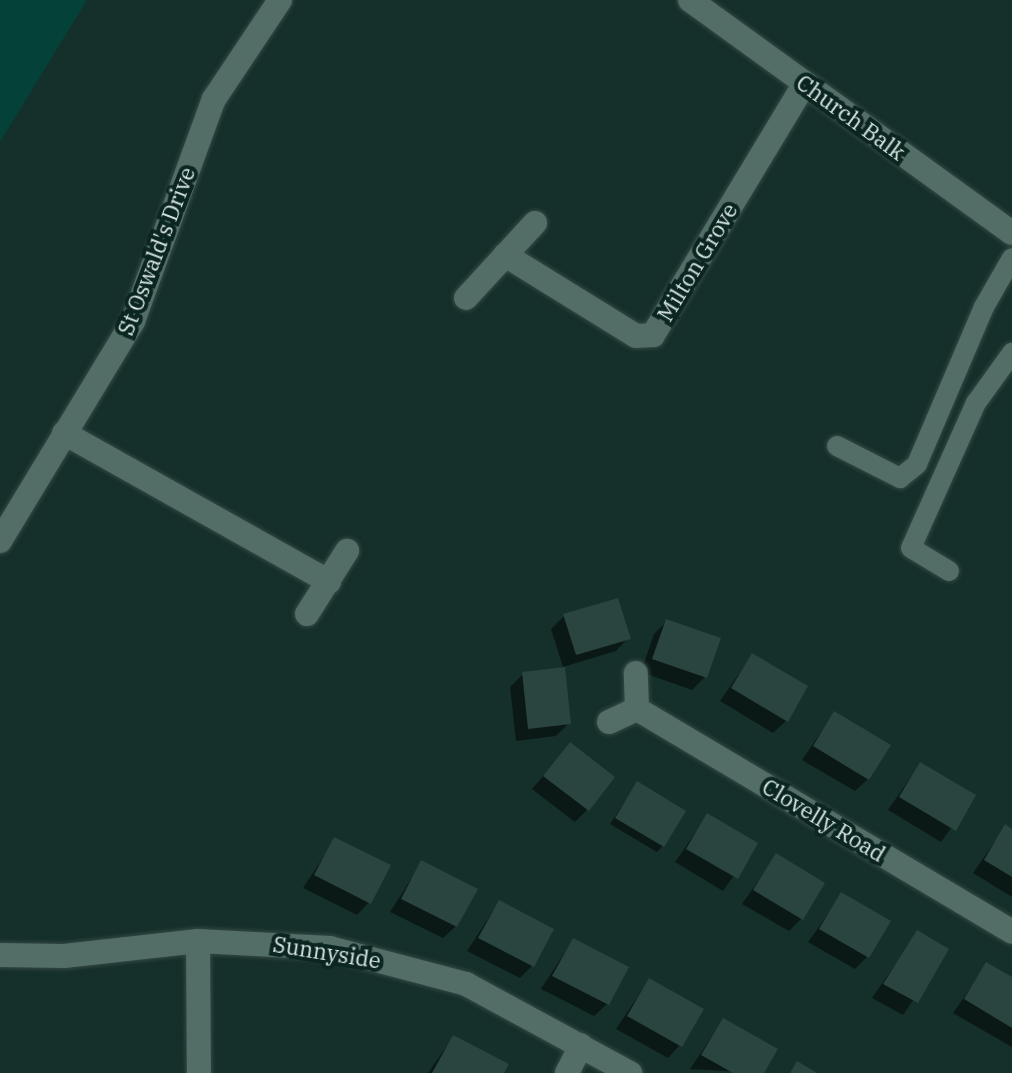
<!DOCTYPE html>
<html>
<head>
<meta charset="utf-8">
<style>
	body { margin:0 }
	#map { position:relative; width:1012px; height:1073px; overflow:hidden; background:#152f2a; font-family:"IBM Plex Serif",serif }
	div>[style] { position:absolute }
	[style*='--x'] { left:calc(var(--x)*1px); top:calc(var(--y)*1px); width:calc(var(--w)*1px); rotate:calc(var(--a)*1deg) }
	.green>* { inset:0; background:#044239 }
	.shadow>* { inset:0; background:#0007 }
	.building>* { inset:0; background:#2a443f }
	.roads { filter:drop-shadow(0 0 2px #344945) drop-shadow(0 0 2px #344945) }
	.lane>* { height:20px; margin:-10px; padding:0 10px; transform-origin:10px; border-radius:10px; background:#526e67 }
	.street>* { height:24px; margin:-12px; padding:0 12px; transform-origin:12px; border-radius:12px; background:#526e67 }
	span { translate:-50% -50%; white-space:nowrap; text-align:center; line-height:1.15; -webkit-text-stroke:8px #0b2521; paint-order:stroke }
	.street-label { font-size:22px; color:#d8e8e4 }
</style>
</head>
<body>
<div id="map">
	<div class="green">
		<div style="clip-path:polygon(0 0,87px 0,0 142px)"></div>
	</div>
	<div class="shadow">
		<div style="clip-path:polygon(564px 616px,628px 638px,616px 651px,563px 667px,551px 629px)"></div>
		<div style="clip-path:polygon(667px 621px,705px 677px,692px 690px,641px 672px,654px 634px)"></div>
		<div style="clip-path:polygon(752px 655px,786px 721px,773px 733px,720px 701px)"></div>
		<div style="clip-path:polygon(523px 674px,569px 723px,556px 736px,516px 741px,510px 687px)"></div>
		<div style="clip-path:polygon(834px 713px,868px 779px,855px 791px,802px 760px)"></div>
		<div style="clip-path:polygon(570px 745px,588px 809px,575px 822px,532px 789px)"></div>
		<div style="clip-path:polygon(920px 764px,974px 796px,941px 842px,888px 810px)"></div>
		<div style="clip-path:polygon(637px 783px,663px 846px,657px 852px,610px 824px)"></div>
		<div style="clip-path:polygon(708px 815px,756px 844px,723px 891px,675px 862px)"></div>
		<div style="clip-path:polygon(1005px 827px,1012px 831px,1012px 897px,973px 873px)"></div>
		<div style="clip-path:polygon(335px 840px,369px 902px,357px 915px,303px 888px)"></div>
		<div style="clip-path:polygon(776px 856px,802px 918px,789px 931px,742px 904px)"></div>
		<div style="clip-path:polygon(422px 862px,456px 926px,443px 938px,390px 912px)"></div>
		<div style="clip-path:polygon(842px 895px,867px 957px,855px 969px,808px 942px)"></div>
		<div style="clip-path:polygon(499px 902px,532px 966px,520px 978px,467px 951px)"></div>
		<div style="clip-path:polygon(918px 932px,947px 950px,903px 1015px,872px 998px)"></div>
		<div style="clip-path:polygon(573px 940px,607px 1004px,594px 1016px,541px 989px)"></div>
		<div style="clip-path:polygon(987px 965px,1012px 980px,1012px 1047px,953px 1013px)"></div>
		<div style="clip-path:polygon(649px 980px,680px 1045px,668px 1058px,616px 1029px)"></div>
		<div style="clip-path:polygon(723px 1020px,762px 1073px,690px 1069px)"></div>
		<div style="clip-path:polygon(453px 1037px,501px 1073px,428px 1073px)"></div>
	</div>
	<div class="building">
		<div style="clip-path:polygon(618px 598px,631px 639px,576px 655px,563px 614px)"></div>
		<div style="clip-path:polygon(666px 619px,721px 638px,707px 678px,652px 659px)"></div>
		<div style="clip-path:polygon(752px 653px,808px 686px,788px 722px,731px 688px)"></div>
		<div style="clip-path:polygon(565px 667px,571px 724px,528px 729px,522px 672px)"></div>
		<div style="clip-path:polygon(834px 711px,891px 745px,869px 780px,813px 746px)"></div>
		<div style="clip-path:polygon(570px 742px,615px 777px,589px 811px,543px 776px)"></div>
		<div style="clip-path:polygon(920px 762px,976px 795px,956px 831px,899px 797px)"></div>
		<div style="clip-path:polygon(637px 781px,686px 811px,664px 847px,615px 818px)"></div>
		<div style="clip-path:polygon(707px 813px,758px 843px,738px 879px,686px 849px)"></div>
		<div style="clip-path:polygon(1005px 824px,1012px 829px,1012px 877px,984px 860px)"></div>
		<div style="clip-path:polygon(334px 837px,391px 865px,371px 904px,314px 875px)"></div>
		<div style="clip-path:polygon(776px 853px,825px 883px,803px 920px,753px 890px)"></div>
		<div style="clip-path:polygon(421px 860px,478px 889px,457px 927px,401px 899px)"></div>
		<div style="clip-path:polygon(841px 892px,891px 921px,869px 958px,819px 929px)"></div>
		<div style="clip-path:polygon(499px 900px,554px 929px,534px 967px,478px 938px)"></div>
		<div style="clip-path:polygon(917px 930px,949px 949px,918px 1003px,883px 984px)"></div>
		<div style="clip-path:polygon(573px 938px,629px 967px,609px 1005px,552px 976px)"></div>
		<div style="clip-path:polygon(986px 962px,1012px 977px,1012px 1028px,964px 999px)"></div>
		<div style="clip-path:polygon(649px 978px,704px 1009px,682px 1047px,627px 1016px)"></div>
		<div style="clip-path:polygon(723px 1018px,778px 1049px,764px 1073px,733px 1073px,701px 1055px)"></div>
		<div style="clip-path:polygon(453px 1035px,509px 1064px,504px 1073px,432px 1073px)"></div>
		<div style="clip-path:polygon(797px 1061px,817px 1073px,790px 1073px)"></div>
	</div>
	<div class="roads">
		<div class="lane">
			<div style="--x:837;--y:446;--w:71;--a:26.9"></div>
			<div style="--x:900;--y:478;--w:22;--a:-39"></div>
			<div style="--x:917;--y:464;--w:171;--a:-66.9"></div>
			<div style="--x:984;--y:307;--w:56;--a:-60.3"></div>
			<div style="--x:949;--y:571;--w:44;--a:-148.8"></div>
			<div style="--x:911;--y:548;--w:159;--a:-65.9"></div>
			<div style="--x:976;--y:403;--w:62;--a:-54.2"></div>
		</div>
		<div class="street">
			<div style="--x:690;--y:0;--w:397;--a:35.9"></div>
			<div style="--x:505;--y:255;--w:154;--a:31.7"></div>
			<div style="--x:636;--y:336;--w:17;--a:-3"></div>
			<div style="--x:653;--y:335;--w:294;--a:-58.9"></div>
			<div style="--x:466;--y:298;--w:102;--a:-47.4"></div>
			<div style="--x:64;--y:433;--w:304;--a:29.3"></div>
			<div style="--x:0;--y:541;--w:257;--a:-58.8"></div>
			<div style="--x:133;--y:321;--w:236;--a:-70"></div>
			<div style="--x:214;--y:99;--w:119;--a:-56.3"></div>
			<div style="--x:307;--y:614;--w:75;--a:-57.6"></div>
			<div style="--x:637;--y:709;--w:436;--a:30.7"></div>
			<div style="--x:609;--y:722;--w:31;--a:-25"></div>
			<div style="--x:637;--y:709;--w:36;--a:-92"></div>
			<div style="--x:198;--y:941;--w:132;--a:89.6"></div>
			<div style="--x:0;--y:955;--w:64;--a:0.9"></div>
			<div style="--x:64;--y:956;--w:135;--a:-6.4"></div>
			<div style="--x:198;--y:941;--w:132;--a:3"></div>
			<div style="--x:330;--y:948;--w:141;--a:14.8"></div>
			<div style="--x:466;--y:984;--w:187;--a:28.5"></div>
			<div style="--x:567;--y:1073;--w:31;--a:-63"></div>
		</div>
	</div>
	<div class="street-label">
		<span style="left:851px;top:117px;rotate:36deg">Church Balk</span>
		<span style="left:156px;top:251px;rotate:-69deg">St Oswald's Drive</span>
		<span style="left:697px;top:262px;rotate:-59deg">Milton Grove</span>
		<span style="left:824px;top:820px;rotate:31deg">Clovelly Road</span>
		<span style="left:327px;top:952px;rotate:9deg">Sunnyside</span>
	</div>
</div>
</body>
</html>
